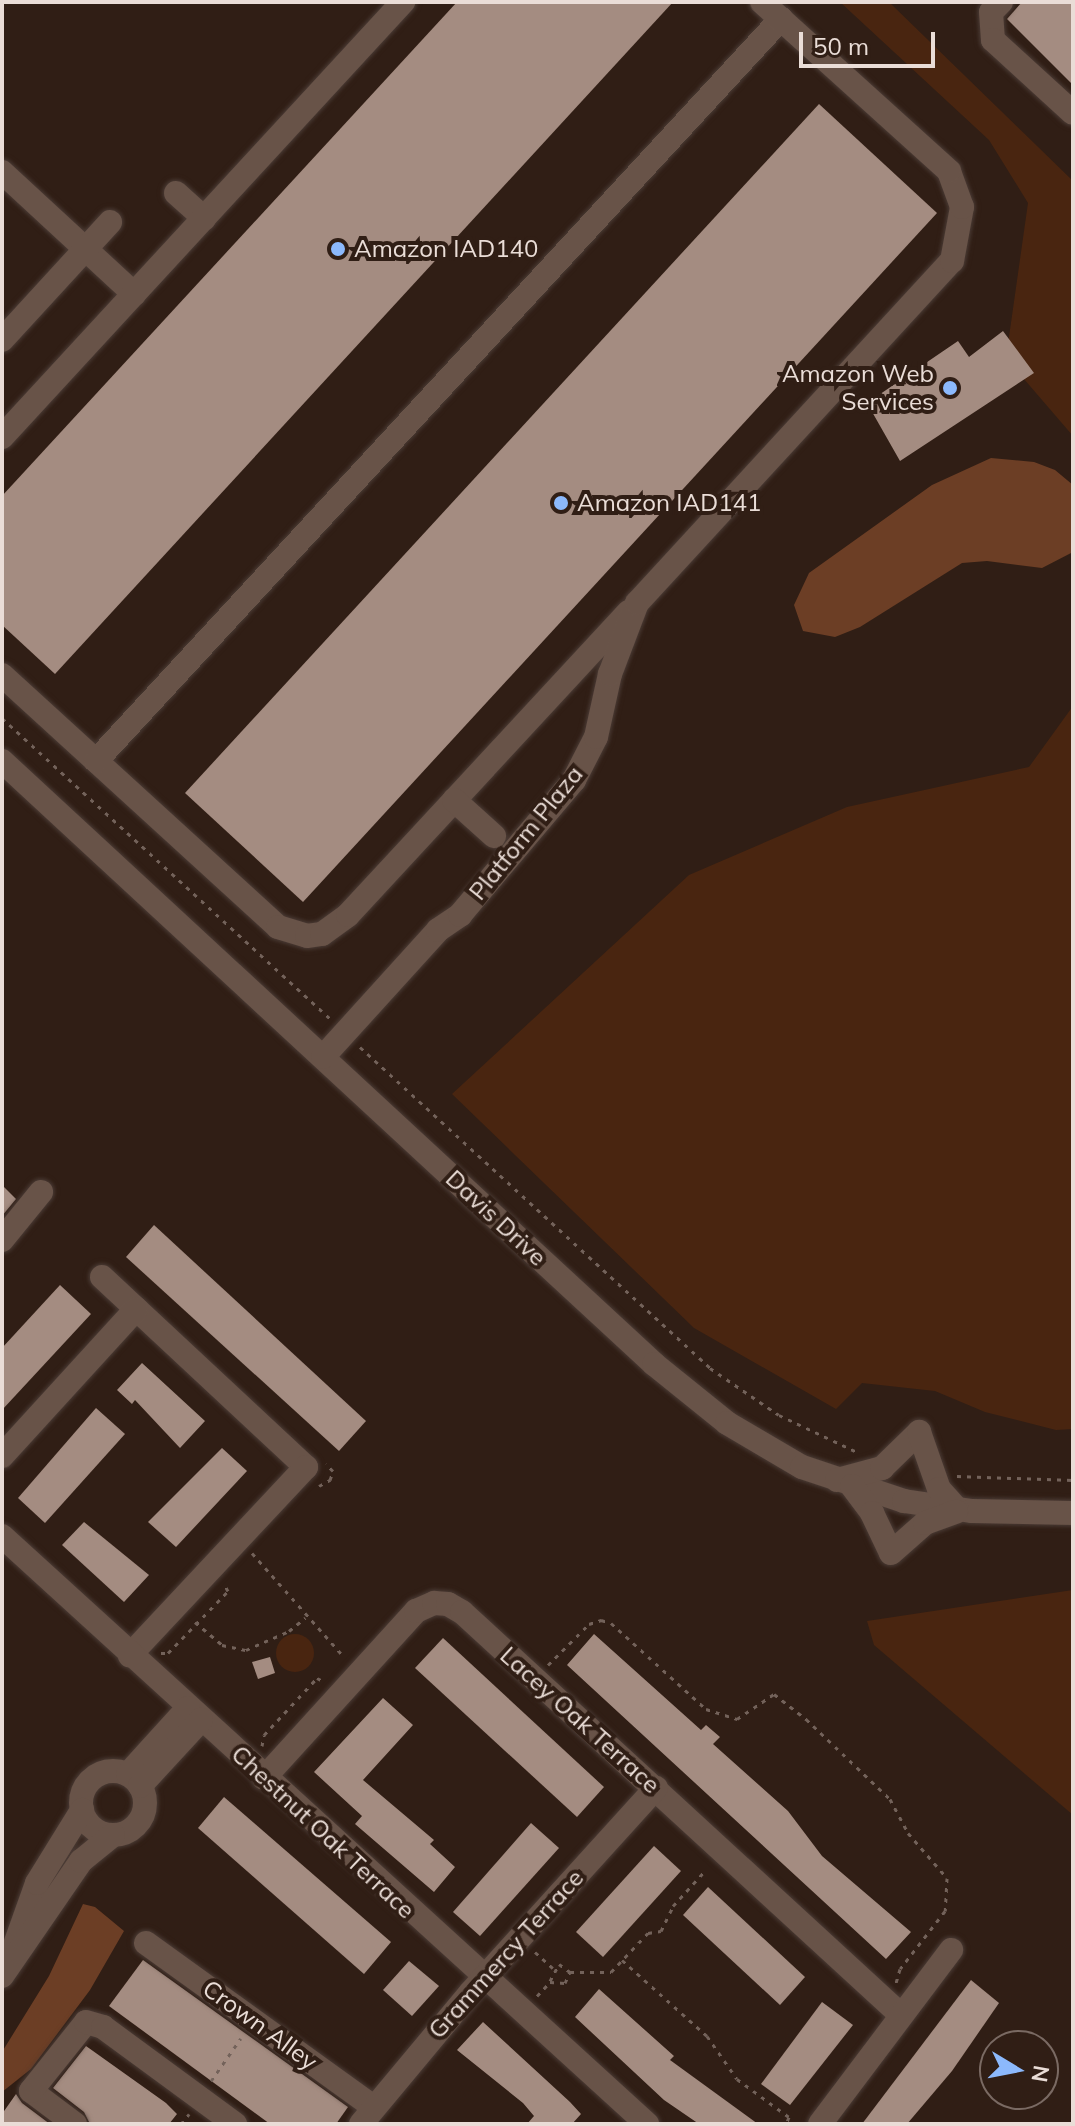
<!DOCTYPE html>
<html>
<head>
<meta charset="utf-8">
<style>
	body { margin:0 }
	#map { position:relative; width:1075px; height:2126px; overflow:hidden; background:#301e15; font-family:Mulish,sans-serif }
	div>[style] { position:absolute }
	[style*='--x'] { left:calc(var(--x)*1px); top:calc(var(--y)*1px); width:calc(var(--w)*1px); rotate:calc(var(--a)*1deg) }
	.green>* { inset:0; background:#492510 }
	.round { border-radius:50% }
	.water>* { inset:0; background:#6c3e25 }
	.building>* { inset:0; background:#a48c81 }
	.path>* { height:3px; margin-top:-1.5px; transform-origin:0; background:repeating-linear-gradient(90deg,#73625a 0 4px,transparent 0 10px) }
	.roads { filter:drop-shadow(0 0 2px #4a3b35) drop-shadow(0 0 2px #4a3b35) }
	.minor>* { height:24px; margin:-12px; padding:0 12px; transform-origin:12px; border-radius:12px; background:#685348 }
	.minor>.ring { margin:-12px; padding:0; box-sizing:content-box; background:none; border:24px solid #685348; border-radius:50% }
	.dots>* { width:22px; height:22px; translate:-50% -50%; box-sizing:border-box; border:4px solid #301e15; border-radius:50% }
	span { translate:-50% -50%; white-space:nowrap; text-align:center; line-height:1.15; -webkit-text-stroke:8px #301e15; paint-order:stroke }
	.poi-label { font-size:24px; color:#eaddd7 }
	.left { translate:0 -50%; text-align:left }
	.right { translate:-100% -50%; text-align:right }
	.street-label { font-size:24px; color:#eaddd7 }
	.frame { position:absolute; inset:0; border:4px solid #eaddd7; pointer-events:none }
	.north { position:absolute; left:979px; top:2030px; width:80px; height:80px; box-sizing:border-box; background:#301e15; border:2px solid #7a6a63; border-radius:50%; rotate:100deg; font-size:22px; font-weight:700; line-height:32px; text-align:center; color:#eaddd7 }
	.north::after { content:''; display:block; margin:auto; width:28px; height:36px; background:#8cb9fc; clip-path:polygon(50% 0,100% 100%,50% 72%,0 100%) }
	.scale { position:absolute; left:799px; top:32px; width:136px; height:36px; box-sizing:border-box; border:4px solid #eaddd7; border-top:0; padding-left:10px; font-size:24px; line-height:28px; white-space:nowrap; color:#eaddd7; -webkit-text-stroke:6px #301e15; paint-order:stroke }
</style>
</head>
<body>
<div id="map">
	<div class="green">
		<div style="clip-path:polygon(840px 2px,889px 2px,1073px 181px,1073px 436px,1006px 358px,1028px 203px,989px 140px)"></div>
		<div style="clip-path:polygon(1073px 706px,1073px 1429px,1056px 1430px,985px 1412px,935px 1391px,862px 1383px,836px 1409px,694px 1328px,452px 1094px,689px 875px,847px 807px,1029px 767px)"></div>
		<div style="clip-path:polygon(1073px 1590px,1073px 1815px,874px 1645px,867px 1621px)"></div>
		<div class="round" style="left:276px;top:1634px;width:38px;height:38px"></div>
	</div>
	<div class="water">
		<div style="clip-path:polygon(991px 458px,1034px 462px,1055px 470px,1073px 485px,1073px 552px,1042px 568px,987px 561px,962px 563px,860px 627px,835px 637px,803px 631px,794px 605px,809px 573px,932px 485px)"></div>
		<div style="clip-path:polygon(83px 1904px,95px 1907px,124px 1931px,90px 1990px,31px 2069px,2px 2092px,2px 2052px,49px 1976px)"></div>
	</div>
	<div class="building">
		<div style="clip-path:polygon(457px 2px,673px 2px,55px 674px,2px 625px,2px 496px)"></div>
		<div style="clip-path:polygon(1022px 2px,1073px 2px,1073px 85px,1007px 19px)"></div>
		<div style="clip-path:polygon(819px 104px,937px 213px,303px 902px,185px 793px)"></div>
		<div style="clip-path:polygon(1003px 331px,1034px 373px,900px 461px,867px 403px,958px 341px,969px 357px)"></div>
		<div style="clip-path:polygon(2px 1185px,16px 1199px,2px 1216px)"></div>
		<div style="clip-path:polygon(154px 1225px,366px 1421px,339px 1451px,126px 1257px)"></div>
		<div style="clip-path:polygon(60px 1285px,91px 1314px,2px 1410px,2px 1348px)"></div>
		<div style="clip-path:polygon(142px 1363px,205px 1421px,180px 1448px,135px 1400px,132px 1404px,117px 1390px)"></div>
		<div style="clip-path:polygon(96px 1408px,125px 1434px,45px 1523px,18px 1498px)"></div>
		<div style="clip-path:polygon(222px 1448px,247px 1471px,176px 1547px,148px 1522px)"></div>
		<div style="clip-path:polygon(84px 1522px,149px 1575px,124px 1602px,62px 1545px)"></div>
		<div style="clip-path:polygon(594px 1634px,701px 1730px,706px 1725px,720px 1737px,713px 1744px,788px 1811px,822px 1856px,911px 1932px,886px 1959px,567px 1665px)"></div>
		<div style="clip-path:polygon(443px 1638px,604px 1787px,577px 1817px,415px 1668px)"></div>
		<div style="clip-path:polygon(270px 1657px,275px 1673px,258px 1679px,252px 1662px)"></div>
		<div style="clip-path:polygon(383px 1698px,413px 1725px,363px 1780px,434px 1840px,430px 1844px,455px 1867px,434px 1892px,355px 1824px,362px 1816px,314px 1772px)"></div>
		<div style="clip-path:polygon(224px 1797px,391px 1942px,364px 1974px,198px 1828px)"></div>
		<div style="clip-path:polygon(531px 1823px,559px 1848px,480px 1936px,453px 1912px)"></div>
		<div style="clip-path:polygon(654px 1846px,681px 1871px,603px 1957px,576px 1932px)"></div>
		<div style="clip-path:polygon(708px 1887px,805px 1977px,780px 2005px,683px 1915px)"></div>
		<div style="clip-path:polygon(143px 1960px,348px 2107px,336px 2124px,270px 2124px,109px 2006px)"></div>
		<div style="clip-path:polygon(409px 1961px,439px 1986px,412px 2016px,383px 1990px)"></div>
		<div style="clip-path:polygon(971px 1980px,999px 2003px,952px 2071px,907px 2124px,862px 2124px)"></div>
		<div style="clip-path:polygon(599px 1989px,674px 2056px,670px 2060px,758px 2124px,699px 2124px,664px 2100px,575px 2017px)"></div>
		<div style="clip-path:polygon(822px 2002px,853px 2025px,790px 2105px,761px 2084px)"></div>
		<div style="clip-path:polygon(483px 2022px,570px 2102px,581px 2114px,572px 2124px,527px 2124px,534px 2116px,523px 2103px,457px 2050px)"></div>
		<div style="clip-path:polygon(86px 2046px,166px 2103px,177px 2114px,169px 2124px,90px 2124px,84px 2112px,53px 2088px)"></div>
		<div style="clip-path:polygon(16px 2094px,22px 2103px,50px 2124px,2px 2124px,2px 2114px)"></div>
	</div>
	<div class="path">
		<div style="--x:2;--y:718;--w:447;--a:42.5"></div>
		<div style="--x:360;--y:1047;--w:475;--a:42.5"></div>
		<div style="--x:710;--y:1368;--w:83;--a:34.3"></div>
		<div style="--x:779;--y:1415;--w:86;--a:25.4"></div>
		<div style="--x:957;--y:1476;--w:116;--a:2"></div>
		<div style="--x:319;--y:1486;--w:13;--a:-29"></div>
		<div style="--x:330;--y:1480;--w:9;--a:-72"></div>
		<div style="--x:333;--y:1471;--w:10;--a:-135"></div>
		<div style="--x:252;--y:1553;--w:139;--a:48.5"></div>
		<div style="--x:195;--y:1622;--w:35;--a:40"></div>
		<div style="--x:222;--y:1645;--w:25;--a:12"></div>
		<div style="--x:246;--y:1650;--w:47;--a:-23.8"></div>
		<div style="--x:289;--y:1631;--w:21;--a:-39"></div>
		<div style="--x:161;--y:1653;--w:7;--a:0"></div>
		<div style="--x:168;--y:1653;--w:86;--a:-45.9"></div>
		<div style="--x:228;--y:1591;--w:8;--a:-120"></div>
		<div style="--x:548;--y:1665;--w:58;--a:-45"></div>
		<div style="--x:589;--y:1624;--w:13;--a:-18"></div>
		<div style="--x:601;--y:1620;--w:10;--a:17"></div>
		<div style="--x:611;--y:1623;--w:128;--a:42.2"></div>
		<div style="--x:706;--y:1709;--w:33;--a:18"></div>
		<div style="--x:737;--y:1719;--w:45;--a:-34"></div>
		<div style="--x:774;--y:1694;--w:41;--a:38"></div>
		<div style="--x:806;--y:1719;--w:116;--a:43.6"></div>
		<div style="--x:890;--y:1799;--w:38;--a:62"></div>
		<div style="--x:908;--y:1833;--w:60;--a:49.1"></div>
		<div style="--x:947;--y:1878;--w:33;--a:93"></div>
		<div style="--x:945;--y:1911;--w:73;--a:127.8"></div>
		<div style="--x:900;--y:1969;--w:15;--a:106"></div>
		<div style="--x:262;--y:1746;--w:11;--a:-80"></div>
		<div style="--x:264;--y:1735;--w:78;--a:-47.1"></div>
		<div style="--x:317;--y:1678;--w:7;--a:27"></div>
		<div style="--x:535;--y:1952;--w:24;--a:42"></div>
		<div style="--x:622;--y:1960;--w:114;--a:41.8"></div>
		<div style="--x:707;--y:2036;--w:52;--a:55.1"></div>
		<div style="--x:737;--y:2079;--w:64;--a:36.2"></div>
		<div style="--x:789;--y:2117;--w:8;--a:113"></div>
		<div style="--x:550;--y:1981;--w:19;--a:-62"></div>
		<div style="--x:559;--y:1964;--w:14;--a:36"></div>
		<div style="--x:537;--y:1996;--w:19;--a:-47"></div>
		<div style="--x:550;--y:1982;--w:15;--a:4"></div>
		<div style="--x:565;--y:1983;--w:12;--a:-66"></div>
		<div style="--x:570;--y:1972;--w:41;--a:0"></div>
		<div style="--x:611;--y:1972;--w:54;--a:-46.5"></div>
		<div style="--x:648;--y:1933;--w:13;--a:-9"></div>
		<div style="--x:661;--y:1931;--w:28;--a:-64"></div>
		<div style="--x:673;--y:1906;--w:45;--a:-47.7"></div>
		<div style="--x:211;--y:2081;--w:52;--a:-55.1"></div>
		<div style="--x:181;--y:2124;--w:13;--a:-51"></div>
	</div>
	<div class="roads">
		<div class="minor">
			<div style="--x:1001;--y:2;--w:14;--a:135"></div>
			<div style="--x:991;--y:12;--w:28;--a:86"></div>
			<div style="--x:993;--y:40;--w:108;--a:42.4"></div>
			<div style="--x:2;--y:172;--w:180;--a:42.7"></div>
			<div style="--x:176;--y:193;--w:38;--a:42"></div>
			<div style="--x:2;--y:340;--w:160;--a:-47.5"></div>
			<div style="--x:2;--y:437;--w:592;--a:-47.33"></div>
			<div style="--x:2;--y:675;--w:374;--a:42.4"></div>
			<div style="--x:278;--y:927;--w:30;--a:17"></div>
			<div style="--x:307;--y:936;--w:15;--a:-8"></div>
			<div style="--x:322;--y:934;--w:32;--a:-36"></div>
			<div style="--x:348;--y:915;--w:413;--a:-47.2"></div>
			<div style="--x:2;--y:761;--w:888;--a:42.76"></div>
			<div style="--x:654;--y:1364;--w:94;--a:38.9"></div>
			<div style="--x:727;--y:1423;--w:87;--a:30.4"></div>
			<div style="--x:802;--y:1467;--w:108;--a:18.4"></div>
			<div style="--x:904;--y:1501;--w:69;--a:8.4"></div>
			<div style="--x:972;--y:1511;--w:101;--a:1.1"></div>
			<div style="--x:96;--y:761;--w:1010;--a:-47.29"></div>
			<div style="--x:454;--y:800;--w:54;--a:42"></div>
			<div style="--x:323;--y:1057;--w:171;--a:-47.8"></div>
			<div style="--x:438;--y:930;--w:27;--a:-34"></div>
			<div style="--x:460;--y:915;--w:177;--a:-49.8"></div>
			<div style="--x:574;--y:780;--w:48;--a:-62.9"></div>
			<div style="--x:596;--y:737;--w:65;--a:-77.5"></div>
			<div style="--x:610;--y:674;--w:76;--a:-69.2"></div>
			<div style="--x:637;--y:603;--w:465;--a:-47.4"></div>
			<div style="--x:952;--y:261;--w:55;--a:-79.5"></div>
			<div style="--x:962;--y:207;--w:38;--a:-110"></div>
			<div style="--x:949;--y:171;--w:252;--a:-137.9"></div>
			<div style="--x:2;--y:1240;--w:62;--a:-50.9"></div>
			<div style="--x:102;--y:1277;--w:279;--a:43"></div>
			<div style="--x:306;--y:1467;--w:258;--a:133.1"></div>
			<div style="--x:2;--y:1456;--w:199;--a:-47.6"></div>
			<div style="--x:837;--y:1480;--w:47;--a:-14.9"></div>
			<div style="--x:882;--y:1468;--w:52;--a:-44.2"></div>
			<div style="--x:919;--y:1432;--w:60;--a:70.7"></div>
			<div style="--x:939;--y:1489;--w:27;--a:48"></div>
			<div style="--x:852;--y:1486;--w:34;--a:53"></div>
			<div style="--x:872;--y:1513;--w:44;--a:64.6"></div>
			<div style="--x:891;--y:1553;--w:45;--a:-41.4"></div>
			<div style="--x:925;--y:1523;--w:33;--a:-20"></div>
			<div style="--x:2;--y:1536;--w:873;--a:42.35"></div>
			<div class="ring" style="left:81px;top:1771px;width:40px;height:40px"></div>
			<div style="--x:128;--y:1774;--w:89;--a:-47.7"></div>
			<div style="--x:264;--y:1778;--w:226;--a:-47.7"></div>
			<div style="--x:416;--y:1611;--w:20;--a:-24"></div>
			<div style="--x:434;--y:1603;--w:14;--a:4"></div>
			<div style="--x:448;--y:1604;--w:16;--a:30"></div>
			<div style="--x:462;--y:1612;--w:596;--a:42.55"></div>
			<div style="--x:140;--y:1786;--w:90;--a:-47.3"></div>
			<div style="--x:146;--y:1943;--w:280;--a:35.8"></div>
			<div style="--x:12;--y:1953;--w:74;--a:-70.3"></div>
			<div style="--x:37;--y:1883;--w:86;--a:-58.3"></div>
			<div style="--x:2;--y:1976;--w:140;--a:-55.5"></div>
			<div style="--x:81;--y:1861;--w:41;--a:-39.1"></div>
			<div style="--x:75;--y:2124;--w:55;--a:-143.1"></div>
			<div style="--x:31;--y:2091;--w:88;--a:-51.4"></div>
			<div style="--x:86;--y:2022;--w:18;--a:16"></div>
			<div style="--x:103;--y:2027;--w:164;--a:36.3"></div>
			<div style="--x:361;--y:2124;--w:170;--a:-50.2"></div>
			<div style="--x:470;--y:1993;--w:277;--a:-47.8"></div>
			<div style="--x:820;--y:2124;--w:218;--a:-53"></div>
		</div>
	</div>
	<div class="dots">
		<div style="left:338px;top:249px;background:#8cb9fc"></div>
		<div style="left:950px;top:388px;background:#8cb9fc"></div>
		<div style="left:561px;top:503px;background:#8cb9fc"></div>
	</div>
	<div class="poi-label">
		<span class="left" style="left:354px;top:249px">Amazon IAD140</span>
		<span class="right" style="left:934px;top:388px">Amazon Web<br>Services</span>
		<span class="left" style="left:577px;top:503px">Amazon IAD141</span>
	</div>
	<div class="street-label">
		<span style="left:526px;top:833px;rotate:-51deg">Platform Plaza</span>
		<span style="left:496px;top:1218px;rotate:43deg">Davis Drive</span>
		<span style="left:580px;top:1720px;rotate:42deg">Lacey Oak Terrace</span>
		<span style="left:323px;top:1832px;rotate:43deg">Chestnut Oak Terrace</span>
		<span style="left:506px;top:1954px;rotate:-48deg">Grammercy Terrace</span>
		<span style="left:260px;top:2025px;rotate:36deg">Crown Alley</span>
	</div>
	<div class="frame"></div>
	<div class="north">N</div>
	<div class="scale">50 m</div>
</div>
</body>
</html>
